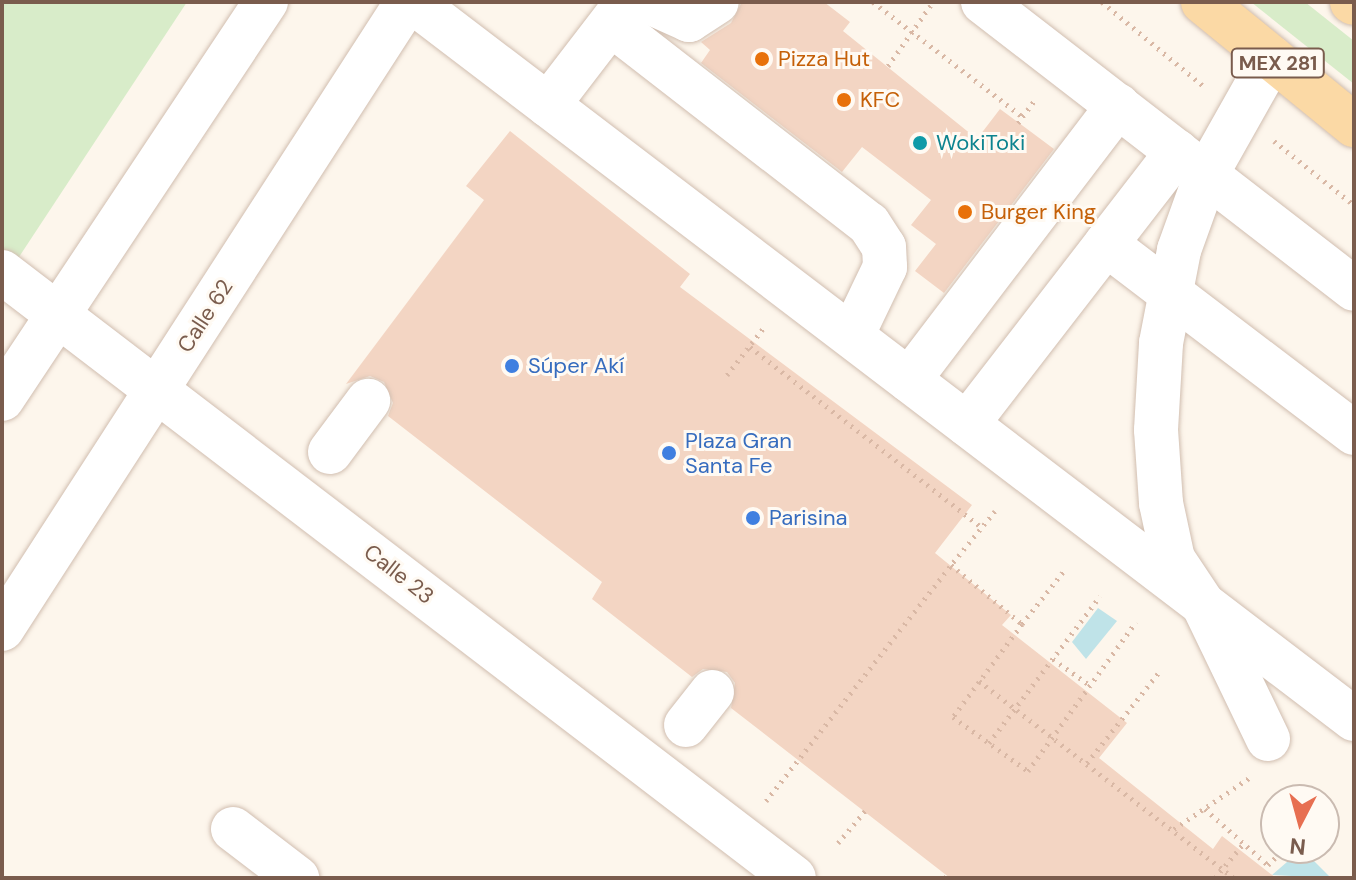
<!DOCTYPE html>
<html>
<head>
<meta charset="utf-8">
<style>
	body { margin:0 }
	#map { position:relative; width:1356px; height:880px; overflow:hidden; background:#fdf6ec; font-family:"DM Sans",sans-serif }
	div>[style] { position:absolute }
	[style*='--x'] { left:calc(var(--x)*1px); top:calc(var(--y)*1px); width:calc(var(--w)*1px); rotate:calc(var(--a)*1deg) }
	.green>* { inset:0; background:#d8ecc9 }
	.water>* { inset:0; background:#bfe3e8 }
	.building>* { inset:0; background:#f3d5c3 }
	.path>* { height:5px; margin-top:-2.5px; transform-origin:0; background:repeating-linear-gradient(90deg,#d9b8a5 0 2px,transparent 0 8px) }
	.roads { filter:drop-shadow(0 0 2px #d1beb0) drop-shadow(0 0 2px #d1beb0) }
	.minor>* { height:44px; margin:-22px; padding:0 22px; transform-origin:22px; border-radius:22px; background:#fff }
	.major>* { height:44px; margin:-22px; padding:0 22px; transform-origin:22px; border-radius:22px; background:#fbd9a5 }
	.dots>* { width:22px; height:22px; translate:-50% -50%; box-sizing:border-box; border:4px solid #fffaf3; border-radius:50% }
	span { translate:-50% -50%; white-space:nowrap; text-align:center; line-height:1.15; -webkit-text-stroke:6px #fffaf3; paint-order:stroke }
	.shield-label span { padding:2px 6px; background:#fffaf3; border:2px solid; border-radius:6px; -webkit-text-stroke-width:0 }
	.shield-label { font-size:20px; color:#7a5c4d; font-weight:700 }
	.food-label { font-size:22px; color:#c56008 }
	.left { translate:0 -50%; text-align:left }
	.culture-label { font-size:22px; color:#0d838f }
	.street-label { font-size:22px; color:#7a5c4d }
	.shop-label { font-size:22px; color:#366cbe }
	.frame { position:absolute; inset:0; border:4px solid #7a5c4d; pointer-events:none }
	.north { position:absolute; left:1260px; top:784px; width:80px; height:80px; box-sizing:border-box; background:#fffaf3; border:2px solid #cabbb1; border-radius:50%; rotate:186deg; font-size:22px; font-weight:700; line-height:32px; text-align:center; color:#7a5c4d }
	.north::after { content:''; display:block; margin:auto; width:28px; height:36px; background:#e76f51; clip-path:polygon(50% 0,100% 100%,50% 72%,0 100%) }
</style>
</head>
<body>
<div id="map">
	<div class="green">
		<div style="clip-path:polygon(2px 2px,187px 2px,17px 260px,2px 249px)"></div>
		<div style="clip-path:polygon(1251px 2px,1305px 2px,1354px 41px,1354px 84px)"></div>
	</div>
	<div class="water">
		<div style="clip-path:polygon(1098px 608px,1117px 621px,1086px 659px,1072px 642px)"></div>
		<div style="clip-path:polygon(1302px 849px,1331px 878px,1272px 875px)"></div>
	</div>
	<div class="building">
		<div style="clip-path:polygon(742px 2px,824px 2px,850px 22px,843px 31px,977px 139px,1000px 109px,1054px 149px,944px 293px,915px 271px,936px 244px,911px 225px,931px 200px,862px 147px,842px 172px,701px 63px,710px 50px,701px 42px,731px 23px)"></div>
		<div style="clip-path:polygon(510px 131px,690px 274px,680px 287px,972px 505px,935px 553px,1011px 615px,1002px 625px,1127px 723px,1099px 758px,1213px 849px,1222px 836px,1276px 878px,950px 878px,731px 708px,735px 683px,727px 672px,703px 669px,692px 677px,592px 599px,602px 582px,388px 416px,393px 403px,384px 382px,370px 376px,346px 384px,484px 200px,466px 186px)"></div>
	</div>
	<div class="path">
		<div style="--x:873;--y:2;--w:189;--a:37.5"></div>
		<div style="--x:1102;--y:2;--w:135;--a:39.6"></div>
		<div style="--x:888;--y:66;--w:78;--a:-54.9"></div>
		<div style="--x:1018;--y:123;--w:31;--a:-54"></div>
		<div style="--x:1274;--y:141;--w:102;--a:38.7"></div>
		<div style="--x:750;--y:347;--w:293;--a:37.9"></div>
		<div style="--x:727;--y:375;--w:62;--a:-52.2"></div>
		<div style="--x:995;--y:511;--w:70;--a:129.2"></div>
		<div style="--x:951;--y:565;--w:92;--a:39.7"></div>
		<div style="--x:1022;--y:624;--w:116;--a:126.6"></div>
		<div style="--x:953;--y:717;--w:92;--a:35.8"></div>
		<div style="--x:1028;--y:771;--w:184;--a:-54.1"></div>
		<div style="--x:1022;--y:624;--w:71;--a:-51.8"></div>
		<div style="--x:1053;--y:659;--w:47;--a:35.4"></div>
		<div style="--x:979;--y:681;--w:322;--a:37.7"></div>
		<div style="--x:989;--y:743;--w:184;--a:-52.9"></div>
		<div style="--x:1087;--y:763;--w:117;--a:-51.6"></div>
		<div style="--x:766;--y:801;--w:300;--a:-51.9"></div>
		<div style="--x:1205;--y:809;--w:84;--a:41.6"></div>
		<div style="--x:1268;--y:865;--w:24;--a:-45"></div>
		<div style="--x:1174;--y:829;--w:91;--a:-34.2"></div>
		<div style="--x:838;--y:843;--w:42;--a:-49.8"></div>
		<div style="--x:945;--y:878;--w:3;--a:-45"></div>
		<div style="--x:1215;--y:878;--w:45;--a:-50.4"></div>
	</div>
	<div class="roads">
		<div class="minor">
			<div style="--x:413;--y:2;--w:1183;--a:37.31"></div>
			<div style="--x:649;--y:2;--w:44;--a:24.2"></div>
			<div style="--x:689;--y:20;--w:33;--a:-33"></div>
			<div style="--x:983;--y:2;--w:469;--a:37.7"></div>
			<div style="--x:611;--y:24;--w:326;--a:37.8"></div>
			<div style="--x:869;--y:224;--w:27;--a:57"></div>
			<div style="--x:884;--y:247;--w:20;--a:87"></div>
			<div style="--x:885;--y:267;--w:76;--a:115.6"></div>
			<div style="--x:548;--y:105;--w:130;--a:-52.5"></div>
			<div style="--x:1106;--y:244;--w:312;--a:37.3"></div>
			<div style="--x:2;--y:272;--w:997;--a:37.42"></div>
			<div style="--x:909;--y:380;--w:345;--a:-52.7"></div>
			<div style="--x:2;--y:399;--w:477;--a:-56.4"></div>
			<div style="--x:967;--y:424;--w:344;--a:-52.3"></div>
			<div style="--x:330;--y:452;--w:64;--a:-53.3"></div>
			<div style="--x:2;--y:629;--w:746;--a:-57.14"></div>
			<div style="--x:686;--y:725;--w:42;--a:-51.8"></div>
			<div style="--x:1268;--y:739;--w:150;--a:-115.7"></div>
			<div style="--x:1203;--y:604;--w:54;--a:-123.7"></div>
			<div style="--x:1173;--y:559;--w:57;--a:-102.1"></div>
			<div style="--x:1161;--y:503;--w:73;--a:-93.9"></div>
			<div style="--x:1156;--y:430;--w:87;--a:-86.7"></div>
			<div style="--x:1161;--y:343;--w:95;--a:-79"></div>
			<div style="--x:1179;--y:250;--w:80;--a:-70.2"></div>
			<div style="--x:1206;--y:175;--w:134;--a:-60.6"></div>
			<div style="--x:233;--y:829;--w:81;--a:37.4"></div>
		</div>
		<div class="major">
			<div style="--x:1203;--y:2;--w:195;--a:39.2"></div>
			<div style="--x:1352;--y:2;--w:2;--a:27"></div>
		</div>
	</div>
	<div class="dots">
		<div style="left:762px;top:59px;background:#e8710a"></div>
		<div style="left:844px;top:100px;background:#e8710a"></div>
		<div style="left:920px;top:143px;background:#0f9aa8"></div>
		<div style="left:965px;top:212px;background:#e8710a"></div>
		<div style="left:512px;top:366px;background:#3f7fe0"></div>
		<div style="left:669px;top:453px;background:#3f7fe0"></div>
		<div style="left:753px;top:518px;background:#3f7fe0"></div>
	</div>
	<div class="shield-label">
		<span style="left:1278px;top:63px">MEX 281</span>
	</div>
	<div class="food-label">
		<span class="left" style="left:778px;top:59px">Pizza Hut</span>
		<span class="left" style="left:860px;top:100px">KFC</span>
		<span class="left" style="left:981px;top:212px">Burger King</span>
	</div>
	<div class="culture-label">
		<span class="left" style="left:936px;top:143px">WokiToki</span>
	</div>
	<div class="street-label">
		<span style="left:205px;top:316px;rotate:-57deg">Calle 62</span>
		<span style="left:399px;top:574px;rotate:38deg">Calle 23</span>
	</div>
	<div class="shop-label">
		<span class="left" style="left:528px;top:366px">Súper Akí</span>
		<span class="left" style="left:685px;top:453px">Plaza Gran<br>Santa Fe</span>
		<span class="left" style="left:769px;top:518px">Parisina</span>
	</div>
	<div class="frame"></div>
	<div class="north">N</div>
</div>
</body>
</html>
